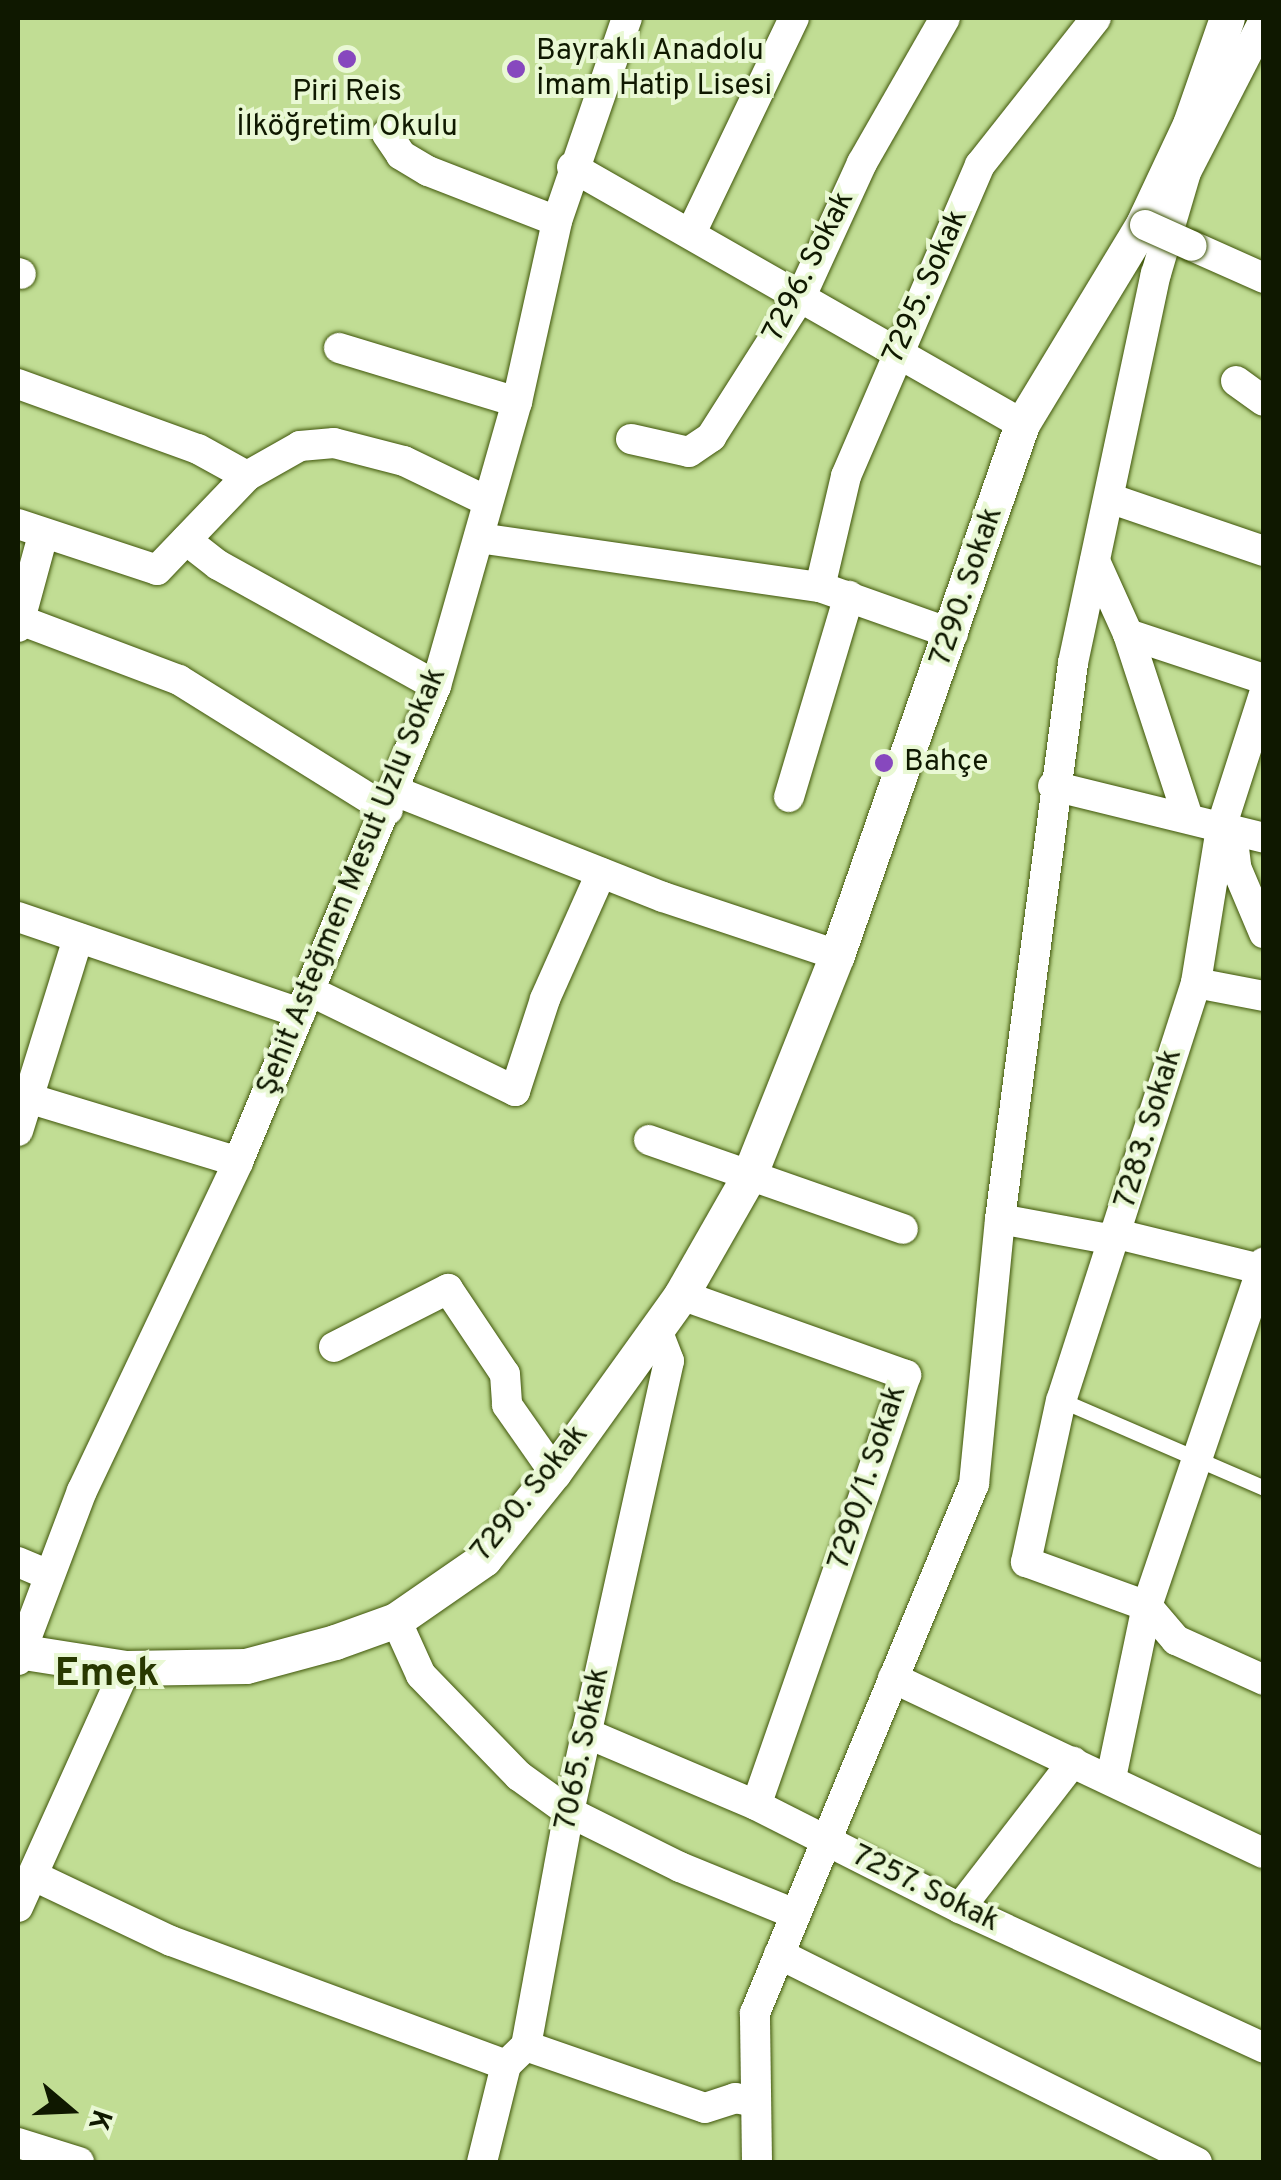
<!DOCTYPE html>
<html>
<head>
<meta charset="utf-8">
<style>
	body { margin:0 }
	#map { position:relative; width:1281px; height:2180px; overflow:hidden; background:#c1dd94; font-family:Overpass,sans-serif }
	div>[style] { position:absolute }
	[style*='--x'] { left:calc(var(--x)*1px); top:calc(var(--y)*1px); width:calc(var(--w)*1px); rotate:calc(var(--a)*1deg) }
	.roads { filter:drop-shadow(0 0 2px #3f5509) drop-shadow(0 0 2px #3f5509) }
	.service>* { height:15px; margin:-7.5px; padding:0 7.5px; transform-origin:7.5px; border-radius:7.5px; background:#fff }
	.minor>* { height:30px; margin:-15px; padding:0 15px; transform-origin:15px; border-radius:15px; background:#fff }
	.tertiary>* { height:35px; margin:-17.5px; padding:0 17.5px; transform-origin:17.5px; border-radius:17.5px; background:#fff }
	.bridges { filter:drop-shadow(0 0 2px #3f5509) drop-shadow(0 0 2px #3f5509) }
	.minor-bridge>* { height:30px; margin:-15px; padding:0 15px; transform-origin:15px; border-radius:15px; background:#fff }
	.dots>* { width:28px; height:28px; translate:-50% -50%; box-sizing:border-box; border:5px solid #e9f8d4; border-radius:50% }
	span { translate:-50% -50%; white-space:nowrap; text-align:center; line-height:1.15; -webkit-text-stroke:8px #e9f8d4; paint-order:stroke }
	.poi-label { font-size:30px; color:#0f1800 }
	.left { translate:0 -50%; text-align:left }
	.street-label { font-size:30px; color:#0f1800 }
	.district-label { font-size:40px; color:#283800; font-weight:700 }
	.frame { position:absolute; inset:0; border:20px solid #0f1800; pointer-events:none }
	.north { position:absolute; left:20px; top:2060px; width:100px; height:100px; -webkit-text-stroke:8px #e9f8d4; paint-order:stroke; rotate:109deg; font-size:28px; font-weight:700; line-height:40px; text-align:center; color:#0f1800 }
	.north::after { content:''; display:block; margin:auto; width:35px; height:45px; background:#0f1800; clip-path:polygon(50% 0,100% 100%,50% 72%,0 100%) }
</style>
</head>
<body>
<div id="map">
	<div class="roads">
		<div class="service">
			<div style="--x:1061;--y:1400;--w:221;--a:23.4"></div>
		</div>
		<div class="minor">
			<div style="--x:387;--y:134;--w:25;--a:56"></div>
			<div style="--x:401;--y:155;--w:31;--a:31"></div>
			<div style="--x:428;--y:171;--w:138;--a:21.2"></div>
			<div style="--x:572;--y:167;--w:518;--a:29.73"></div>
			<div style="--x:691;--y:233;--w:238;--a:-64.4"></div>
			<div style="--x:1192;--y:246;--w:79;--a:24"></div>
			<div style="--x:18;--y:273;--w:3;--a:18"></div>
			<div style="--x:339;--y:348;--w:186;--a:16.9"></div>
			<div style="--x:1236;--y:381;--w:34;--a:36"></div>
			<div style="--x:18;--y:384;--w:191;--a:19.9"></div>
			<div style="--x:198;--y:449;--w:56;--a:28.9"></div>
			<div style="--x:631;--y:439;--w:59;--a:12.6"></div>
			<div style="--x:689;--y:452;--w:27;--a:-34"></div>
			<div style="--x:711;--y:437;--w:169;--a:-57.5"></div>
			<div style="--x:802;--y:294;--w:144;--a:-65.4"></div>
			<div style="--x:862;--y:163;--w:167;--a:-60.2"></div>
			<div style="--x:1109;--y:498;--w:164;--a:18.9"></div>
			<div style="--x:18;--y:524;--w:146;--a:18.3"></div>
			<div style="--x:157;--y:570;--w:130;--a:-46.2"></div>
			<div style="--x:247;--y:476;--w:61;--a:-29.5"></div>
			<div style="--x:300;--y:446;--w:34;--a:-5"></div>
			<div style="--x:334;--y:443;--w:72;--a:14.4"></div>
			<div style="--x:404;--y:461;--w:92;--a:25.7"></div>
			<div style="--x:479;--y:538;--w:345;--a:8.2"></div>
			<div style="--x:820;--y:587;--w:141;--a:19.5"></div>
			<div style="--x:186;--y:540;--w:41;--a:38"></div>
			<div style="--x:218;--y:565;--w:249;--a:29"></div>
			<div style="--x:1095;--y:561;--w:80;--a:65.7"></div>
			<div style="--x:1128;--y:634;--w:194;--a:71.9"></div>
			<div style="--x:820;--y:587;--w:114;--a:-76.8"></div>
			<div style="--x:846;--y:476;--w:339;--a:-66.7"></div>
			<div style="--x:980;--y:165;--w:187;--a:-51.7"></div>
			<div style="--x:20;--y:620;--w:170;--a:20.7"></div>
			<div style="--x:179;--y:680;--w:246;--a:31.9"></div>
			<div style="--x:18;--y:627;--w:95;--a:-74.8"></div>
			<div style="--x:1128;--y:634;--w:143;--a:18.3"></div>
			<div style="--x:1264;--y:694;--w:141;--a:107.8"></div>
			<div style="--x:1221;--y:828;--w:157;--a:99.2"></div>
			<div style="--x:1196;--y:983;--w:438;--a:107.9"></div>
			<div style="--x:1061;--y:1400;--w:166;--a:102.2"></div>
			<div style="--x:1026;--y:1562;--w:129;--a:20"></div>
			<div style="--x:1147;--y:1606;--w:45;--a:49.5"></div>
			<div style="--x:1176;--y:1640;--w:97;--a:24.4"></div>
			<div style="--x:1053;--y:786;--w:217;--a:13.8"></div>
			<div style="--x:395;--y:791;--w:288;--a:21.6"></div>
			<div style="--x:663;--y:897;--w:183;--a:18.4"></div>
			<div style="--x:789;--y:797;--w:210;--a:-73.4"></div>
			<div style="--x:1232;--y:832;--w:35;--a:83"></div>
			<div style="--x:1236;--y:867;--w:72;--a:67"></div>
			<div style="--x:18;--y:917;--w:298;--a:18.8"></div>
			<div style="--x:1196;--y:983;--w:69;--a:10.8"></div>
			<div style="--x:312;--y:992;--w:226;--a:26"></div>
			<div style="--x:515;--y:1091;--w:97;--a:-71.9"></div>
			<div style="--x:545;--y:999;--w:138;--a:-66"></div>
			<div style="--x:18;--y:1095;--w:230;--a:16.9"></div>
			<div style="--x:18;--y:1131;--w:202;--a:-72.7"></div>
			<div style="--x:649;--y:1140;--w:269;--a:19.3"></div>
			<div style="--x:1000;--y:1219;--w:106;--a:10.4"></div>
			<div style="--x:1104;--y:1238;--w:14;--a:-17"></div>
			<div style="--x:1117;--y:1234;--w:148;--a:13.7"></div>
			<div style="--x:681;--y:1295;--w:239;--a:19.6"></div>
			<div style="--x:906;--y:1375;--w:455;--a:109.2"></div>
			<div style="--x:334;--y:1347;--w:128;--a:-27"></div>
			<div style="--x:448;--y:1289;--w:102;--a:56.2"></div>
			<div style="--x:505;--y:1374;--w:31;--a:86"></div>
			<div style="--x:507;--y:1405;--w:82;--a:55"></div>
			<div style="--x:18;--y:1562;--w:33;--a:23"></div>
			<div style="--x:396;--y:1620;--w:60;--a:65.6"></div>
			<div style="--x:421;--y:1675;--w:141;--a:45.9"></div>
			<div style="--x:519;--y:1776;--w:62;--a:35.8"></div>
			<div style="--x:569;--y:1812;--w:124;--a:26.4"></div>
			<div style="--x:680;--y:1867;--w:124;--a:22.2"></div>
			<div style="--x:18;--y:1660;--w:181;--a:-69.3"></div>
			<div style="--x:82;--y:1491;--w:364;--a:-64.6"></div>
			<div style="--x:238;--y:1162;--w:516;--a:-67.41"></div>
			<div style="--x:436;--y:686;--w:295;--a:-74.1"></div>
			<div style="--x:517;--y:402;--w:185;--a:-77.5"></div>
			<div style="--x:557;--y:221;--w:215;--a:-71"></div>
			<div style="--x:893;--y:1678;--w:410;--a:25.3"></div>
			<div style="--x:586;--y:1733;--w:185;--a:23"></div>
			<div style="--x:756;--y:1805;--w:229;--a:26.8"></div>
			<div style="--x:960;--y:1908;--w:335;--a:24.7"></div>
			<div style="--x:1111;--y:1778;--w:176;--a:-78.2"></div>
			<div style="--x:1147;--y:1606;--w:363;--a:-71.2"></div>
			<div style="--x:34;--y:1876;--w:152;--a:25.4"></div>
			<div style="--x:171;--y:1941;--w:357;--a:20.3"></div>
			<div style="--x:18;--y:1907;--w:262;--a:-65.7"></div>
			<div style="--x:960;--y:1908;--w:185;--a:-52.3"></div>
			<div style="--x:779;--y:1954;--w:467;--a:26.5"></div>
			<div style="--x:526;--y:2046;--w:189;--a:19.1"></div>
			<div style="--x:705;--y:2108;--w:32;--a:-18"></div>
			<div style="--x:735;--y:2098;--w:21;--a:11"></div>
			<div style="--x:18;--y:2143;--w:64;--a:17.3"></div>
			<div style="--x:482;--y:2162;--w:100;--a:-76.1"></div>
			<div style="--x:506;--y:2065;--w:28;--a:-44"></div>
			<div style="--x:526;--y:2046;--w:238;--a:-79.6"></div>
			<div style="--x:569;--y:1812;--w:462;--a:-77.5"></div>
			<div style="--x:669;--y:1361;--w:34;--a:-111"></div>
			<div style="--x:757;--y:2162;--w:149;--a:-90.8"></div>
			<div style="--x:755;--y:2013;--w:573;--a:-67.51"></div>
			<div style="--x:974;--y:1484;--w:266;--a:-84.4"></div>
			<div style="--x:1000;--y:1219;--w:561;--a:-82.52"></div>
			<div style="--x:1073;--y:663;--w:398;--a:-78"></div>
			<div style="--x:1156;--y:274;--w:106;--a:-73.6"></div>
			<div style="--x:1186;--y:172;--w:171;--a:-62.8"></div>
		</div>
		<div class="tertiary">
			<div style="--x:24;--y:1652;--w:103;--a:8.9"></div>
			<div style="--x:126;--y:1668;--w:120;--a:-1"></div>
			<div style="--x:246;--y:1666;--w:92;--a:-15.1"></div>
			<div style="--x:335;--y:1642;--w:65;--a:-19.8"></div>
			<div style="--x:396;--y:1620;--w:107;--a:-34.7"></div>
			<div style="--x:484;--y:1559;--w:112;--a:-51.2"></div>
			<div style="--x:554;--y:1472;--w:218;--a:-54.3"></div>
			<div style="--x:681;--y:1295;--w:137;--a:-60.3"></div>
			<div style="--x:749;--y:1176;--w:238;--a:-68.3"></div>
			<div style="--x:837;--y:955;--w:562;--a:-70.79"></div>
			<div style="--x:1022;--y:424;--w:234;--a:-58.8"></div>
			<div style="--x:1143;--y:224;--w:110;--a:-64.8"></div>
			<div style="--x:1190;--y:124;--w:112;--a:-70.8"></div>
		</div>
	</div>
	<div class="bridges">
		<div class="minor-bridge">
			<div style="--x:1145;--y:225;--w:51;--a:24.1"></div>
		</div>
	</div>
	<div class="dots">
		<div style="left:347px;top:59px;background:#8748be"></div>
		<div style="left:516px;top:69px;background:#8748be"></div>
		<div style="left:884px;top:763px;background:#8748be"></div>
	</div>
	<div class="poi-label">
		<span class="left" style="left:536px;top:69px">Bayraklı Anadolu<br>İmam Hatip Lisesi</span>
		<span style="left:347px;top:110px">Piri Reis<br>İlköğretim Okulu</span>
		<span class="left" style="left:904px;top:763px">Bahçe</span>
	</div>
	<div class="street-label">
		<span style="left:810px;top:267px;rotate:-63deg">7296. Sokak</span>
		<span style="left:927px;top:287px;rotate:-66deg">7295. Sokak</span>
		<span style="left:968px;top:587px;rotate:-71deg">7290. Sokak</span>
		<span style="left:353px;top:882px;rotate:-68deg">Şehit Asteğmen Mesut Uzlu Sokak</span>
		<span style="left:1150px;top:1129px;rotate:-73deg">7283. Sokak</span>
		<span style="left:869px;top:1478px;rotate:-72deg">7290/1. Sokak</span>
		<span style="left:531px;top:1494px;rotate:-51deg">7290. Sokak</span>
		<span style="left:584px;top:1749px;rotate:-78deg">7065. Sokak</span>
		<span style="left:925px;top:1890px;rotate:26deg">7257. Sokak</span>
	</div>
	<div class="district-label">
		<span style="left:107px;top:1675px">Emek</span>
	</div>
	<div class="frame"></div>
	<div class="north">K</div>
</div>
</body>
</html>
